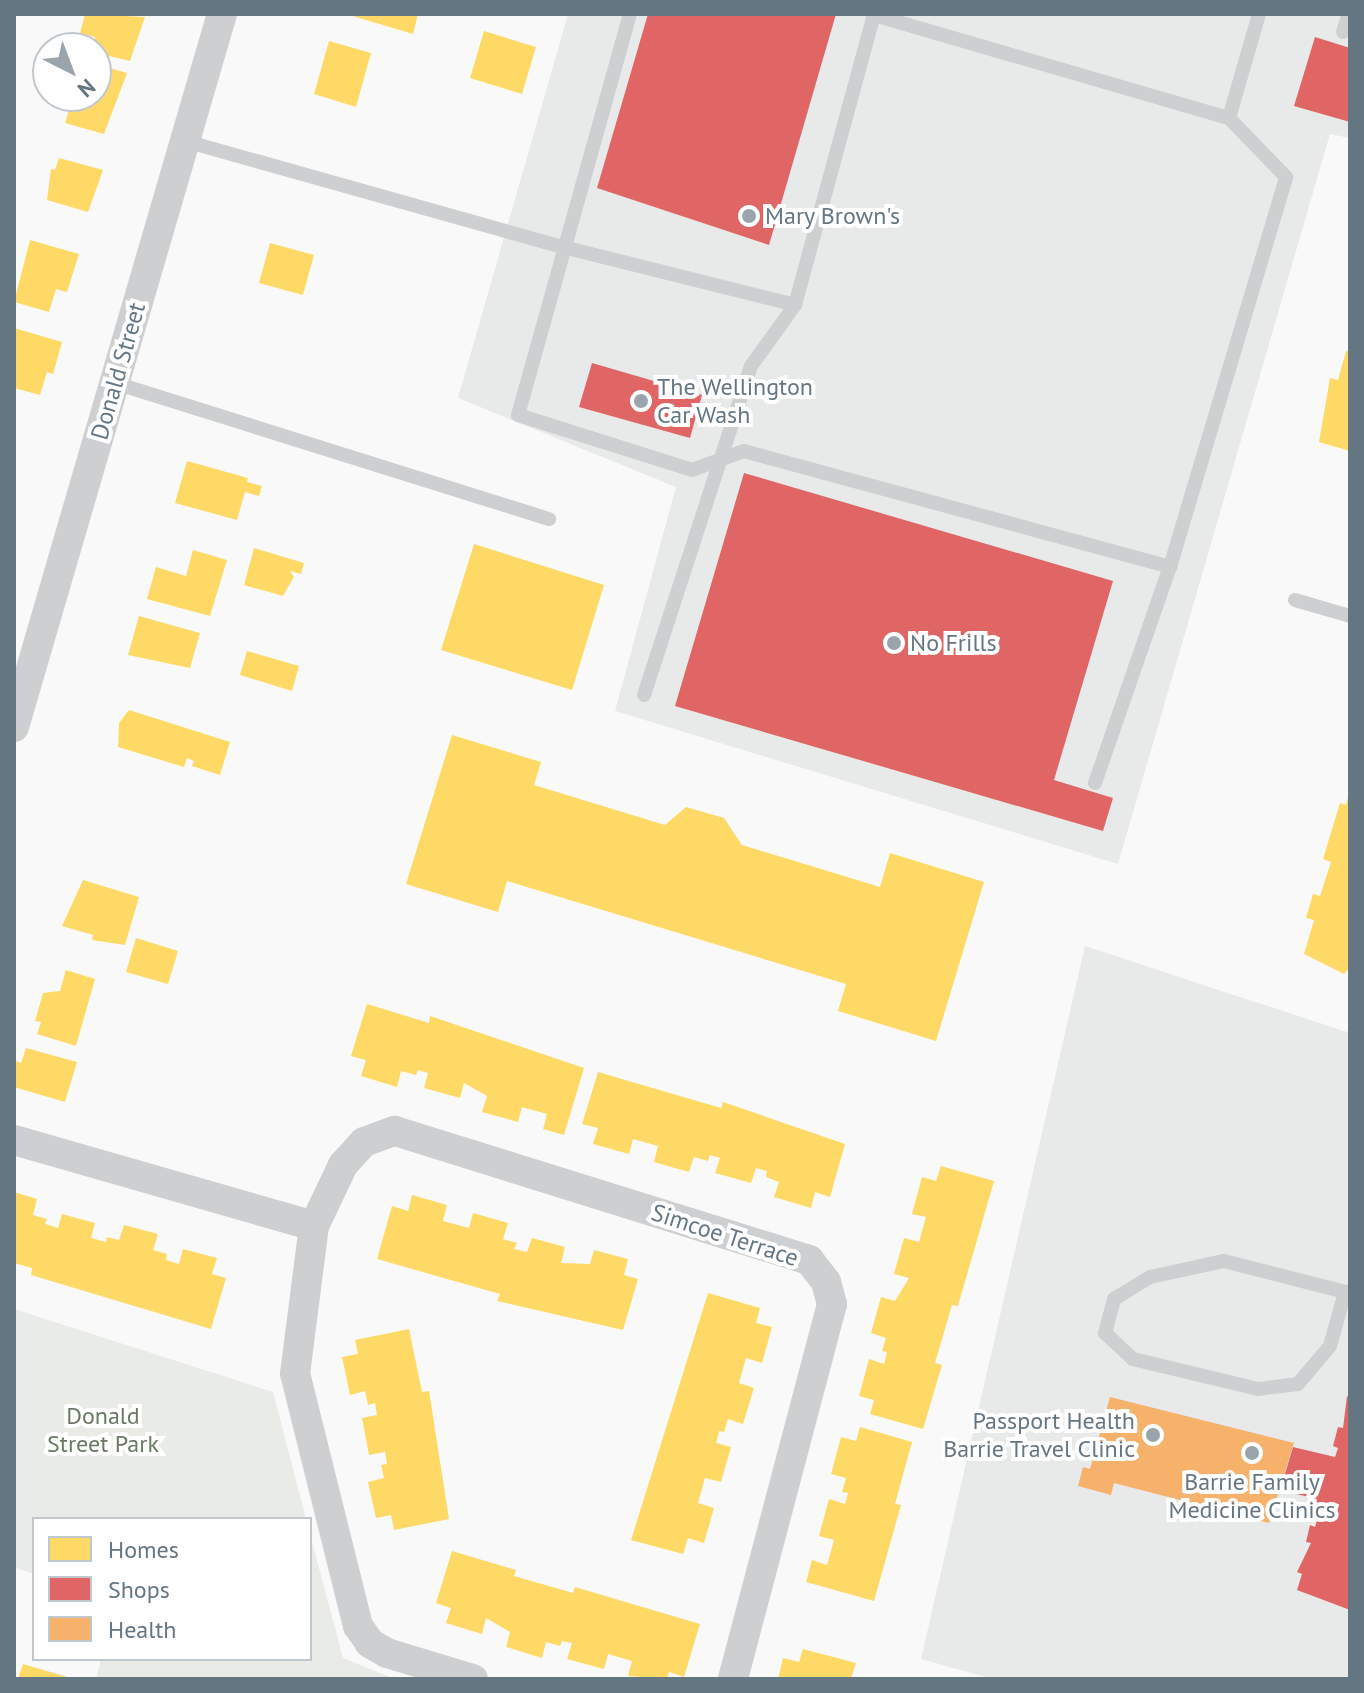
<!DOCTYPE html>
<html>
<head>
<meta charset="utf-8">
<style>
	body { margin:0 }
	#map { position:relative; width:1364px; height:1693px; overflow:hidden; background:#f9f9f9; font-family:"PT Sans",sans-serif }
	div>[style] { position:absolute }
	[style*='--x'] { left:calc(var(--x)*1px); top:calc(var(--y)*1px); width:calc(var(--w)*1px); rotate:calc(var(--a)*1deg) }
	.built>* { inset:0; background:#e8e9e9 }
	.green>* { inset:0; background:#e8ebe6 }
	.homes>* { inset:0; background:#ffd966 }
	.shops>* { inset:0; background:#e06666 }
	.health>* { inset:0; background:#f6b26b }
	.lane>* { height:14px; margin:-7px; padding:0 7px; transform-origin:7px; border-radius:7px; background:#cecfd0 }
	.street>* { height:30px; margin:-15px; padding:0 15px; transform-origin:15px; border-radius:15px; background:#cecfd0 }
	.dots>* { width:22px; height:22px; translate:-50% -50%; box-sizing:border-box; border:4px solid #fff; border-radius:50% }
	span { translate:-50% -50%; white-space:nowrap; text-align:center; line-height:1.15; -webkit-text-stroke:8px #fff; paint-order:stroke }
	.poi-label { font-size:24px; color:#657683 }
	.left { translate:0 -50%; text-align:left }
	.right { translate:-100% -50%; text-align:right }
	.street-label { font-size:24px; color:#657683 }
	.park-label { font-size:24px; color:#687a64 }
	.frame { position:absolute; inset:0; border:16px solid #657683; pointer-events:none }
	.legend { position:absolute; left:32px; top:1517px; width:280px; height:144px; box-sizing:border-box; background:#fff; border:2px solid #c1c8cd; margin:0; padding:10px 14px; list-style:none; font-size:24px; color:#657683 }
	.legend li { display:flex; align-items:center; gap:16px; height:40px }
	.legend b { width:40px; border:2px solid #c1c8cd }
	.north { position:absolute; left:32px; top:32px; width:80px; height:80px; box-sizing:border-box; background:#fff; border:2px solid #c1c8cd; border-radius:50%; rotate:138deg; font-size:22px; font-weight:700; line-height:32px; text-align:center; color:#657683 }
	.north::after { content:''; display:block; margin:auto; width:28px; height:36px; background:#99a4ac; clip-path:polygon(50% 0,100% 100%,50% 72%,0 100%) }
</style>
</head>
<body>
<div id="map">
	<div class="built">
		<div style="clip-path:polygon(568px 14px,1350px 14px,1350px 138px,1330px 134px,1118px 864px,615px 711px,676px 487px,458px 398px)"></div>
		<div style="clip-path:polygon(1085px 946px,1350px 1033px,1350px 1679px,993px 1679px,921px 1659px)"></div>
	</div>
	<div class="green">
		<div style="clip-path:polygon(14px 1309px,273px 1392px,306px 1519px,34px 1519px,34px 1574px,14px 1567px)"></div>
		<div style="clip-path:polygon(310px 1534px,343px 1658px,395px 1679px,96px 1679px,101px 1659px,310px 1659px)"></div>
	</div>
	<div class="homes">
		<div style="clip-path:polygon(85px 14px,145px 17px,130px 61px,96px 53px,95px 37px,80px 33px)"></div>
		<div style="clip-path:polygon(346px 14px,418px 14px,413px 34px)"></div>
		<div style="clip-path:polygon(484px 31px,536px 47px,522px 94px,470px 78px)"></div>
		<div style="clip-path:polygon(329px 41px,371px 53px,356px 107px,314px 94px)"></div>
		<div style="clip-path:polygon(96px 64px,127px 73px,104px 134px,65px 123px,73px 96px,96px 96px)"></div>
		<div style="clip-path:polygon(59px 158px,103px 170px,88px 212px,47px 200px,51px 169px,55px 170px)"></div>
		<div style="clip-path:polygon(30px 240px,79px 254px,67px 292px,56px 289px,49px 312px,14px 302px)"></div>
		<div style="clip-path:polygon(270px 243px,314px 255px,303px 295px,259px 283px)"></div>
		<div style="clip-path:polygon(14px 328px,62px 342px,53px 374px,47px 372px,40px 395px,14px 388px)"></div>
		<div style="clip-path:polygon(1346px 351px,1350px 352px,1350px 451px,1319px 442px,1330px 378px,1338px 380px)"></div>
		<div style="clip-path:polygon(187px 461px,248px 478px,247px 482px,262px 486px,259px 496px,245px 492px,237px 520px,175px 503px)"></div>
		<div style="clip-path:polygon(474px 544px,604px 585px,572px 690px,441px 650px)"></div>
		<div style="clip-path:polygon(254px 548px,304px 563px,301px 574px,290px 571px,294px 577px,283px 596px,244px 585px)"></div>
		<div style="clip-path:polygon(193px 550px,227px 560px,210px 616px,147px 599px,156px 567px,186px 576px)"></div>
		<div style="clip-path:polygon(139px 616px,200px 633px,190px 668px,128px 655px)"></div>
		<div style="clip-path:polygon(247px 651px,299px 666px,292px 691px,240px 675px)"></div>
		<div style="clip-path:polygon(129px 710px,230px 742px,220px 775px,192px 766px,194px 761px,187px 758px,184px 767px,118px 747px,119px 723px)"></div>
		<div style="clip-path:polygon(452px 735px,541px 762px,534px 785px,665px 825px,686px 807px,724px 818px,742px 845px,880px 887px,890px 853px,984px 882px,936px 1041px,838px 1011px,846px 984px,507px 881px,498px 912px,406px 884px)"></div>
		<div style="clip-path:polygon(1349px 794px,1350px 967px,1344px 974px,1304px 954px,1314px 920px,1306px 918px,1313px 894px,1320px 896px,1331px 862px,1323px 859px,1340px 803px,1346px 805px)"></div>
		<div style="clip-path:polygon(83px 880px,139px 897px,125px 945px,92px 940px,93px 935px,62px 926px)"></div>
		<div style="clip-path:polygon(136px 938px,178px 951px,168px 984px,126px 972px)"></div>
		<div style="clip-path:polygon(66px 970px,95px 979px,76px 1046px,37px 1034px,41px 1022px,35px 1021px,43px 993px,60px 991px)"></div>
		<div style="clip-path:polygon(367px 1004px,429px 1023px,430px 1016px,584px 1068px,564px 1135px,543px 1129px,547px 1114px,522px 1107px,518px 1122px,482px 1112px,487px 1096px,464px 1083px,460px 1098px,424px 1088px,428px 1073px,418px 1070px,416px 1075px,401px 1071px,397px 1087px,361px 1076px,366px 1060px,351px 1056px)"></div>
		<div style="clip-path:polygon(26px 1048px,77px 1062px,65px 1102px,14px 1087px,16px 1061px,21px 1063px)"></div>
		<div style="clip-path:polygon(598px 1072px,721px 1108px,723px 1102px,845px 1144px,830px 1197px,815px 1192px,811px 1208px,774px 1197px,779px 1182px,766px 1177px,767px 1171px,756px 1168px,751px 1183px,715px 1173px,720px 1158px,710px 1155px,708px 1161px,694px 1157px,689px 1172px,654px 1162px,658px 1146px,633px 1139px,629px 1154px,593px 1144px,598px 1128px,582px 1124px)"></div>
		<div style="clip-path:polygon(941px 1166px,994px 1181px,958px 1306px,952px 1305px,935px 1363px,942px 1365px,923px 1429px,870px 1414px,874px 1400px,859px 1396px,869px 1359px,884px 1364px,887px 1352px,882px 1351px,886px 1338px,871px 1333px,881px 1297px,895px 1301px,909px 1278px,894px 1274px,904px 1238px,919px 1242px,926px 1217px,912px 1214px,922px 1177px,936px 1181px)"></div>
		<div style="clip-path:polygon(14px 1192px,37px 1199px,33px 1215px,47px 1219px,45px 1224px,58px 1228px,62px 1214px,95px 1223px,91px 1238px,106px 1242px,107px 1237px,119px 1240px,124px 1225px,158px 1234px,153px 1250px,167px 1254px,166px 1260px,179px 1264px,183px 1249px,217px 1258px,212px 1274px,226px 1278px,211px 1329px,31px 1275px,32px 1268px,14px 1263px)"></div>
		<div style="clip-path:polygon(412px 1195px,447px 1205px,443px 1221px,469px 1228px,473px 1213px,508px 1223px,503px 1239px,517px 1243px,514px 1249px,527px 1252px,532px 1238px,565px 1247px,561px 1263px,590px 1264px,594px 1250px,628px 1259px,624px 1275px,638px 1279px,623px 1330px,497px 1301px,500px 1294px,377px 1259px,392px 1206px,408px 1211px)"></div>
		<div style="clip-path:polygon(708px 1293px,760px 1308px,756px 1323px,772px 1327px,762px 1363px,746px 1358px,739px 1383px,754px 1388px,743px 1424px,728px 1419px,724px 1432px,719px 1431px,716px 1443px,731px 1447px,721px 1482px,705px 1478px,698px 1503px,714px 1508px,704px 1543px,688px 1538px,683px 1554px,631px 1540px)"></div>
		<div style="clip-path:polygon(409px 1329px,422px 1392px,429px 1391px,449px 1519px,394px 1530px,391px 1515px,376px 1518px,368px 1482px,384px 1478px,381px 1465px,387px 1464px,385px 1452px,369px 1455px,362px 1418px,377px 1415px,375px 1403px,368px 1405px,365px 1391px,350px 1395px,342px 1357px,358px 1354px,355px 1340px)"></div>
		<div style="clip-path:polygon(860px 1427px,912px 1442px,895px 1504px,901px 1505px,874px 1601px,806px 1582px,812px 1560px,827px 1565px,834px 1540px,819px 1536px,829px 1499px,845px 1504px,848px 1493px,842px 1492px,846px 1478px,831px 1474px,841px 1437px,856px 1441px)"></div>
		<div style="clip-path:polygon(452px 1551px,516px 1570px,514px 1576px,573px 1593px,575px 1587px,700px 1624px,684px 1677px,669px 1672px,667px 1679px,628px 1676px,632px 1661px,608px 1654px,604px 1669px,567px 1659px,572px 1643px,562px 1641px,560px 1646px,546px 1642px,542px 1658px,506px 1647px,510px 1632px,486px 1618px,482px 1634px,446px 1623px,451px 1608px,436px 1603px)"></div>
		<div style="clip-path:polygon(803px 1649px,856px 1663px,851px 1679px,778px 1679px,783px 1658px,799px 1662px)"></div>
		<div style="clip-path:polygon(23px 1664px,71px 1678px,71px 1679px,18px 1679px)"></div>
	</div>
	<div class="shops">
		<div style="clip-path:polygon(648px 14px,836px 14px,769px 245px,597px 188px)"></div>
		<div style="clip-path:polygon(1315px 37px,1350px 48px,1350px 122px,1294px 106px)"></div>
		<div style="clip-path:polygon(592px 363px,702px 395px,690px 438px,579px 407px)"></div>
		<div style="clip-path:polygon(744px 473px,1113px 581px,1054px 780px,1113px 798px,1103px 831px,675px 706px)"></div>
		<div style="clip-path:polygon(1347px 1396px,1350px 1397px,1350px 1610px,1297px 1590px,1302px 1574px,1297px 1572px,1311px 1543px,1306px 1542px,1310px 1525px,1315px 1527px,1320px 1510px,1315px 1509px,1317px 1499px,1280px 1490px,1293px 1447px,1335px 1457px,1338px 1448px,1333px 1446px,1338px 1427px,1343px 1428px)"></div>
	</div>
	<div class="health">
		<div style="clip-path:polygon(1110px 1397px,1294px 1443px,1269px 1523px,1114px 1483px,1111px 1495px,1078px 1486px,1083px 1467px,1090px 1469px)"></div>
	</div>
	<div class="lane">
		<div style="--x:630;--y:14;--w:416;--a:105.6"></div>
		<div style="--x:518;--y:415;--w:182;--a:17.5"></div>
		<div style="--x:692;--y:470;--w:55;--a:-20.1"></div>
		<div style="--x:744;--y:451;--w:442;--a:15.2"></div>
		<div style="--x:1170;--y:567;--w:407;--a:-73.4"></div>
		<div style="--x:1286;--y:177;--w:82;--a:-134"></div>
		<div style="--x:1229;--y:118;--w:108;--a:-73.9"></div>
		<div style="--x:874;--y:15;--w:370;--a:16.2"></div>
		<div style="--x:1343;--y:32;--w:19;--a:-72"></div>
		<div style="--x:185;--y:141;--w:393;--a:15.7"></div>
		<div style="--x:563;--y:247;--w:239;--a:14"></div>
		<div style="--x:795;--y:305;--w:302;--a:-74.8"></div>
		<div style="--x:115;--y:383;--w:455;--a:17.4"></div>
		<div style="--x:1295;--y:600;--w:57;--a:16.2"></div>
		<div style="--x:644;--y:695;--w:346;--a:-72"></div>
		<div style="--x:751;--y:366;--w:75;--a:-54.2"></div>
		<div style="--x:1095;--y:783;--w:229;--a:-70.9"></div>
		<div style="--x:1345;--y:1292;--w:56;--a:105.5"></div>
		<div style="--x:1330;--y:1346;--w:50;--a:130.1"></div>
		<div style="--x:1298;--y:1384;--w:40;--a:172.9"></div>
		<div style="--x:1258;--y:1389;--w:129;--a:-166.5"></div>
		<div style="--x:1133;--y:1359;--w:38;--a:-137"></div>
		<div style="--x:1105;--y:1333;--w:35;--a:-75"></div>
		<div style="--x:1114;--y:1299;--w:42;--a:-31.4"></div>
		<div style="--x:1150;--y:1277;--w:76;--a:-12.2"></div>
		<div style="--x:1224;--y:1261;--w:130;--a:14.3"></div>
	</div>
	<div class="street">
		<div style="--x:14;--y:727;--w:743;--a:-73.74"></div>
		<div style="--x:14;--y:1140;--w:312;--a:16"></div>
		<div style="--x:473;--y:1679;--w:90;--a:-163.2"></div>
		<div style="--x:387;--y:1653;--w:20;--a:-150"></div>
		<div style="--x:370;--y:1643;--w:21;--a:-125"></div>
		<div style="--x:358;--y:1626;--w:260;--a:-104"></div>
		<div style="--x:295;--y:1374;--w:149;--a:-82.7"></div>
		<div style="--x:314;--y:1226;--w:68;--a:-64.6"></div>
		<div style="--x:343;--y:1165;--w:31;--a:-48"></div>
		<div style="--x:364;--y:1142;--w:33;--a:-20"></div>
		<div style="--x:395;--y:1131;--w:434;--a:17.3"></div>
		<div style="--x:809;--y:1260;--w:28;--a:52"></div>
		<div style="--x:826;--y:1282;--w:23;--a:75"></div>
		<div style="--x:832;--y:1304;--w:388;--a:104.8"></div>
	</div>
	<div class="dots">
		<div style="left:749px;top:216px;background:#99a4ac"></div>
		<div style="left:641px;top:401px;background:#99a4ac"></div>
		<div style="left:894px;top:643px;background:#99a4ac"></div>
		<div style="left:1153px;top:1435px;background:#99a4ac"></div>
		<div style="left:1252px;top:1453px;background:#99a4ac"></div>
	</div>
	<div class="poi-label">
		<span class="left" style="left:765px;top:216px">Mary Brown's</span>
		<span class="left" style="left:657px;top:401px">The Wellington<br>Car Wash</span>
		<span class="left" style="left:910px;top:643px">No Frills</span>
		<span class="right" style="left:1135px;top:1435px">Passport Health<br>Barrie Travel Clinic</span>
		<span style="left:1252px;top:1496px">Barrie Family<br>Medicine Clinics</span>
	</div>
	<div class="street-label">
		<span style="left:118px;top:371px;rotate:-74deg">Donald Street</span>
		<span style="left:725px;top:1235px;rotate:18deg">Simcoe Terrace</span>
	</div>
	<div class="park-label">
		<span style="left:103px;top:1430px">Donald<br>Street Park</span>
	</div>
	<div class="frame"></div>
	<ul class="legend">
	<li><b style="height:22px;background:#ffd966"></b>Homes</li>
	<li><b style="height:22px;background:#e06666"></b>Shops</li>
	<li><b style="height:22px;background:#f6b26b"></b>Health</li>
	</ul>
	<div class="north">N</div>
</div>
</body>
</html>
